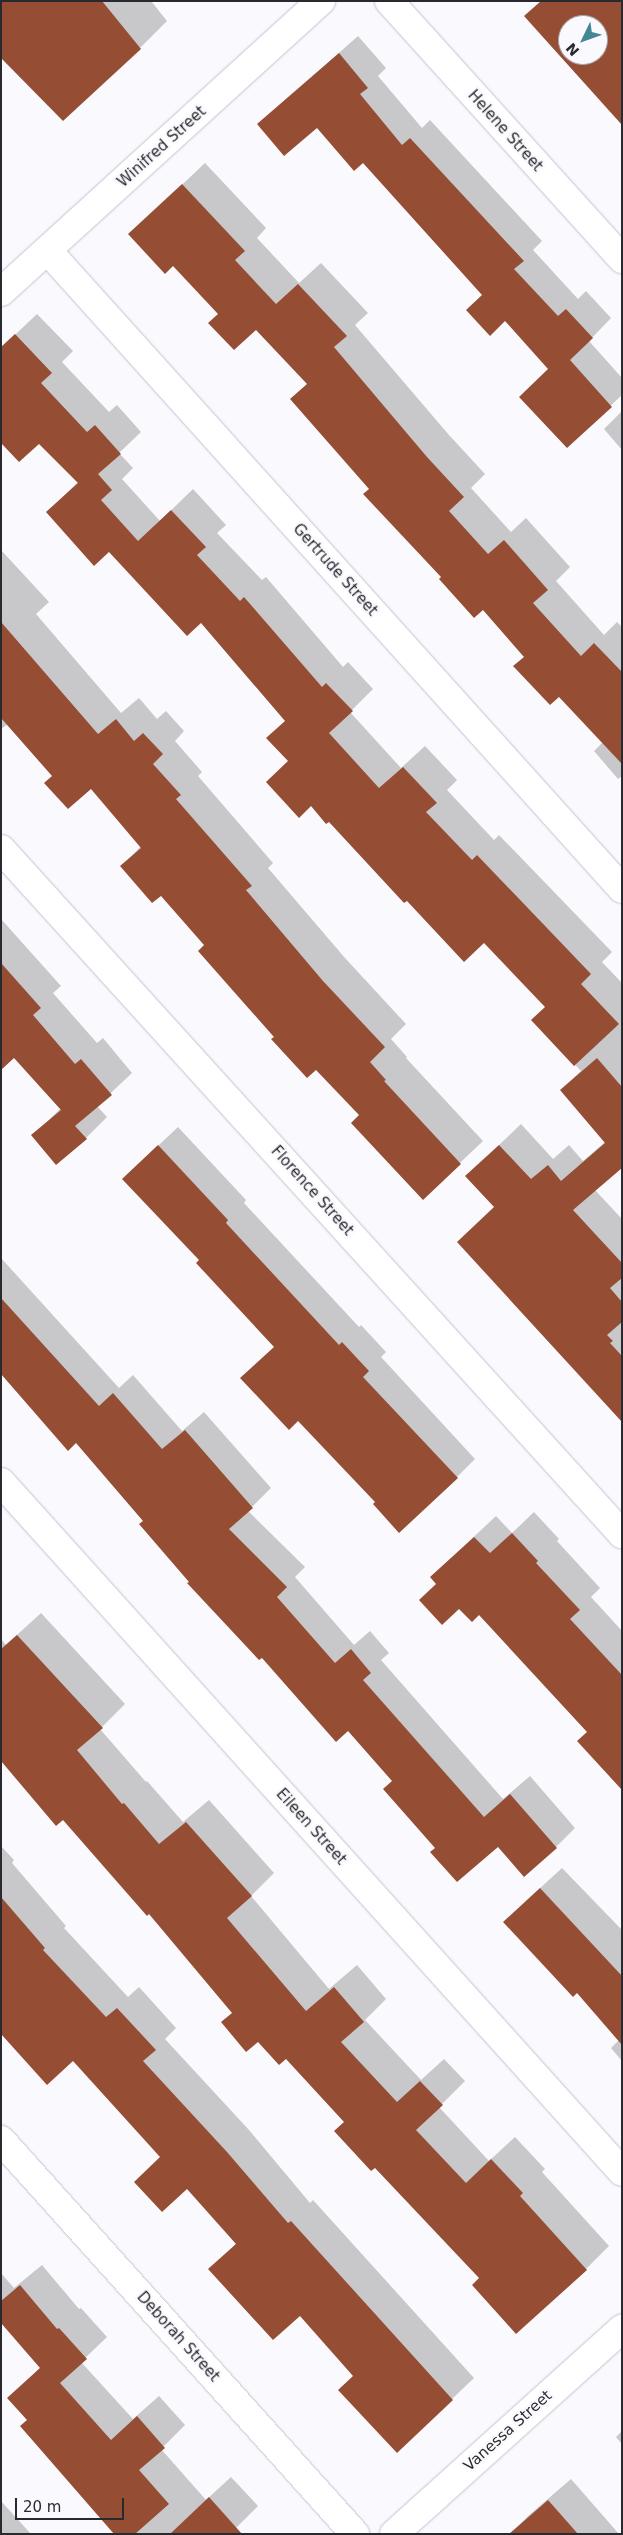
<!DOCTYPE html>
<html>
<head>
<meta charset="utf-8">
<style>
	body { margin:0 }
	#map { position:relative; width:623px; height:2535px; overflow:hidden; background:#fafafe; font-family:"DejaVu Sans",sans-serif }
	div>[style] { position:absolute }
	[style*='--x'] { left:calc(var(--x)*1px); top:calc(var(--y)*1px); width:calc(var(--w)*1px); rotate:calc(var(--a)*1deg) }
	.shadow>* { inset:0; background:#0003 }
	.building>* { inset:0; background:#954e34 }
	.roads { filter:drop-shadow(0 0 1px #c4c2d4) drop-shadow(0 0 1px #c4c2d4) }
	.street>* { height:28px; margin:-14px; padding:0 14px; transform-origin:14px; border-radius:14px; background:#fff }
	span { translate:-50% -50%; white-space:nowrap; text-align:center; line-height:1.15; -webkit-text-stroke:5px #fafafe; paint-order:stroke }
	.street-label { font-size:15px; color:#2a2930 }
	.frame { position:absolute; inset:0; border:2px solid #2a2930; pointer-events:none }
	.north { position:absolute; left:558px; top:15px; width:50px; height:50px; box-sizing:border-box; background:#fafafe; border:1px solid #a7a6ac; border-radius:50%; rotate:228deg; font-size:14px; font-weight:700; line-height:20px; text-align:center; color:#2a2930 }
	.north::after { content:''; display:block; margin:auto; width:18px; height:22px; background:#438795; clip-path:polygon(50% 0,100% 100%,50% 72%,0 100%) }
	.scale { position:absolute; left:15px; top:2498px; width:109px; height:22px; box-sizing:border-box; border:2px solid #2a2930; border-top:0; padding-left:6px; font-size:15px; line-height:18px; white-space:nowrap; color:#2a2930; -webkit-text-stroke:4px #fafafe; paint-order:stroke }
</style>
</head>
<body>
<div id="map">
	<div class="shadow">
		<div style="clip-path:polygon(1px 1px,151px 1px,167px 21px,140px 48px)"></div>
		<div style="clip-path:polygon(358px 36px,386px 68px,378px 76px,422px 128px,430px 120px,542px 241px,533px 250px,578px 299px,586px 291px,611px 318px,589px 341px,622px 378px,622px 395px,567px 447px,550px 368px,363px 161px,317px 126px,259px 124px)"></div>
		<div style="clip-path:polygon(205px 163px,266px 228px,257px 238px,299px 283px,321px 263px,368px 313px,355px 325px,449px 435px,485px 474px,471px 488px,511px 532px,526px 518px,570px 567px,556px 581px,604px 635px,617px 622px,622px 627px,622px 776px,618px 779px,594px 751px,603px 742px,483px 609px,443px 577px,370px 489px,308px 383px,256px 328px,219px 314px,173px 264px,130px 234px)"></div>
		<div style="clip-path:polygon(37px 314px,73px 351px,62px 362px,109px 412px,117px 405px,141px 432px,119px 453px,133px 468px,122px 479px,160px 521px,193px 489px,226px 525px,217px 533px,262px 580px,266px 577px,343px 667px,348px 662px,373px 689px,350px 712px,401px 768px,425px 746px,457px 780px,447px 790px,494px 840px,499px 835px,612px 952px,602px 962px,622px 983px,622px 1166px,595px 1190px,622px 1219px,622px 1397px,495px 1207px,467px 1176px,521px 1124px,553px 1159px,569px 1145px,583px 1161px,606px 1141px,561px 1090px,581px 1071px,533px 1020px,546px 1007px,484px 941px,289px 761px,286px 721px,201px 621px,109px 550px,47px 512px,78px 482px,1px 348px)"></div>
		<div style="clip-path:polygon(622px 411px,622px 450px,604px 429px)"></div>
		<div style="clip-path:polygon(1px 550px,49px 602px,36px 614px,121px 713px,139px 698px,157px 719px,166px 711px,184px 731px,175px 741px,202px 772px,198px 776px,273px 863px,268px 868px,345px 958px,406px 1024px,391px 1039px,407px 1057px,406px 1058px,483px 1141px,423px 1198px,360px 1115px,316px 1068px,275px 1037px,205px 944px,161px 894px,122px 866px,141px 846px,91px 787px,53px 775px,8px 724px,1px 729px)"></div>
		<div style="clip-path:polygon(1px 919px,61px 986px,53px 993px,97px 1043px,103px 1038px,132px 1073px,97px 1106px,107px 1117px,86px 1138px,33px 1136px,61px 1108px,14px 1056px,1px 1068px)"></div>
		<div style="clip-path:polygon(178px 1127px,246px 1200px,244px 1203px,359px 1327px,361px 1325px,386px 1352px,381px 1357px,475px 1459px,457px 1477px,377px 1502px,275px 1346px,200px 1260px,143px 1160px)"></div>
		<div style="clip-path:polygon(1px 1258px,119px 1388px,133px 1375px,182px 1431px,204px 1412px,271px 1488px,248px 1511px,305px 1567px,295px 1577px,354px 1645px,370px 1631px,389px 1653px,381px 1660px,503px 1799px,530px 1776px,575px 1828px,556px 1847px,524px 1875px,498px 1845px,436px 1848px,393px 1781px,348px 1730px,262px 1656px,190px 1582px,146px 1518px,77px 1441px,1px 1372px)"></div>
		<div style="clip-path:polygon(534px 1512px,559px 1539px,557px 1541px,600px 1588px,591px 1597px,622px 1631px,622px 1788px,589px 1731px,479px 1614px,431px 1577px,496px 1516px,512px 1533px)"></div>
		<div style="clip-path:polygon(41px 1613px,125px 1704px,100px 1729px,146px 1782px,147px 1781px,183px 1822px,209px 1800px,274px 1873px,251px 1896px,329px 1989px,357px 1965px,386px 1999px,365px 2020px,421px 2080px,444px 2059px,465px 2081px,439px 2107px,489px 2161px,515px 2137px,545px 2169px,542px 2172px,609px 2246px,586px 2269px,481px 2278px,346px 2122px,286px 2057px,233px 2012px,149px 1912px,63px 1818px,1px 1759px,1px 1639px,6px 1645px)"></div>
		<div style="clip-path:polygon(1px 1846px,14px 1860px,12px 1863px,66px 1926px,64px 1928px,128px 1997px,139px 1987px,176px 2028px,165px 2039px,249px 2130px,310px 2203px,313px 2200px,474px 2378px,452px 2399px,354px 2376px,300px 2315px,210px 2269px,237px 2243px,161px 2156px,1px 1981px)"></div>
		<div style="clip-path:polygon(562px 1868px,622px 1930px,622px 2061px,611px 2048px,619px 2040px,526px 1901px)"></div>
		<div style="clip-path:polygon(42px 2265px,79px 2309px,81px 2308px,107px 2337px,81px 2362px,133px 2419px,159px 2396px,185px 2425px,161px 2449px,206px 2500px,231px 2477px,258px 2506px,232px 2532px,233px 2534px,116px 2534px,28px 2419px,9px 2398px,41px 2367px,3px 2322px,1px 2323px,1px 2273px,14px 2288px)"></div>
		<div style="clip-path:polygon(622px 2431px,622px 2444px,616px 2437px)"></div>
		<div style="clip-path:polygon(571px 2479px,619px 2534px,511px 2534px,528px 2516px)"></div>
		<div style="clip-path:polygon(1px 2501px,31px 2534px,1px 2534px)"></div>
	</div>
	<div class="building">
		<div style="clip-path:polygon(1px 1px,102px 1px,141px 49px,63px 121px,1px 58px)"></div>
		<div style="clip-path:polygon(evenodd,541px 1px,622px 1px,622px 125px,524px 16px,541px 1px,568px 25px,598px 25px,598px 55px,568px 55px,568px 25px)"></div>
		<div style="clip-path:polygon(339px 53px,368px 88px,360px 94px,402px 145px,410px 138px,524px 261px,514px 269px,558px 316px,566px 309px,593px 338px,570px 360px,612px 407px,567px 448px,519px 397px,548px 369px,505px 321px,490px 336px,466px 310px,482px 295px,363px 163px,354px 171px,317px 128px,284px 156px,257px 124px)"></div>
		<div style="clip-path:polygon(182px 184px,245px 251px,235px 260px,276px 304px,298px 284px,347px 336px,334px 347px,427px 457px,464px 497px,449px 511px,488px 554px,504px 540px,548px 590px,533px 603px,581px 656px,594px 643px,622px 672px,622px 764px,559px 697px,550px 705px,513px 666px,524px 657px,483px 610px,474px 618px,439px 579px,441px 577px,363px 494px,369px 489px,290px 399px,307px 384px,256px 330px,234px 350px,208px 323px,218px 314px,173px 266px,165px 274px,128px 234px)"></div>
		<div style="clip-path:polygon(15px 334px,52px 373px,41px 383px,87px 432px,95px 425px,121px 454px,98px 474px,112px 490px,101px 500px,138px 541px,171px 510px,206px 547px,197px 555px,240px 601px,244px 597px,322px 687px,326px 683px,353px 711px,329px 733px,379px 788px,403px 767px,437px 803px,426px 812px,472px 860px,477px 855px,591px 974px,581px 984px,619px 1024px,574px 1066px,531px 1020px,545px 1007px,484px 943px,464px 962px,407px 901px,404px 903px,329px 822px,326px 824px,311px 806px,299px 818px,266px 782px,288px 761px,266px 738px,285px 721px,201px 623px,187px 636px,109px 552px,94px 566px,46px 512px,78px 483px,39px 444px,19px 462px,1px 443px,1px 347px)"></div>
		<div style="clip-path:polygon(1px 622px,98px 734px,116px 719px,134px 741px,143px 733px,163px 754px,153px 764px,181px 795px,176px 799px,252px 886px,246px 890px,323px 981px,385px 1047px,370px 1062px,386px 1080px,384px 1081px,461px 1164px,423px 1200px,351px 1123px,359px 1115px,316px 1070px,307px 1078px,271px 1039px,274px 1037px,198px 951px,204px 945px,161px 896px,152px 903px,120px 866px,141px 848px,91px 789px,68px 809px,44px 783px,52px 776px,1px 718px)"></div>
		<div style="clip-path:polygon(1px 963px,41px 1008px,33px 1015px,75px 1064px,81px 1059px,112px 1095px,75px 1126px,87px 1139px,56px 1165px,31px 1135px,61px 1110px,14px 1058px,1px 1070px)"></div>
		<div style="clip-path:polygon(597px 1058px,622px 1087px,622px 1168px,573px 1210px,622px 1263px,622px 1278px,610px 1288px,622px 1302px,622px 1322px,607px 1335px,613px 1341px,610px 1343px,622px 1356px,622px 1422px,457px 1242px,494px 1207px,465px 1176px,499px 1145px,531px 1179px,548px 1165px,561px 1181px,605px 1143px,560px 1090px)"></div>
		<div style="clip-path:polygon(158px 1145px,228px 1220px,226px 1223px,339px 1345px,342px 1342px,369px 1371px,363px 1377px,458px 1478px,399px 1533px,373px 1504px,375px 1502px,298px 1421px,289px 1430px,240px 1378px,274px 1347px,196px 1263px,199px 1260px,122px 1179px)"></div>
		<div style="clip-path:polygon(1px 1298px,99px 1406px,113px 1393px,162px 1449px,185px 1430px,253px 1508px,229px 1529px,287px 1587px,277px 1597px,335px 1663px,351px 1649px,371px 1673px,363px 1680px,484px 1817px,510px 1794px,557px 1848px,524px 1877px,498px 1847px,457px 1882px,430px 1852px,435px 1848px,383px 1789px,392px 1781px,348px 1731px,336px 1742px,262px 1658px,259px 1660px,187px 1583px,189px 1582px,139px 1524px,143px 1521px,76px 1443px,68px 1451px,1px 1374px)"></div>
		<div style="clip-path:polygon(512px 1533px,538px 1561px,536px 1563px,580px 1610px,570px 1619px,622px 1675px,622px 1790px,577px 1741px,587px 1732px,479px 1615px,472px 1622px,459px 1609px,442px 1625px,419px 1600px,436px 1584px,430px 1577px,474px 1537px,490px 1553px)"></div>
		<div style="clip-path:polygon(17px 1635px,103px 1728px,77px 1750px,122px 1804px,124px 1803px,159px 1844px,186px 1822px,252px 1896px,227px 1918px,306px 2011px,334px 1987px,364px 2022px,341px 2042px,397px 2102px,420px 2081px,443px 2105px,416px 2130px,466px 2183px,491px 2159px,523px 2193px,520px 2196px,587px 2270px,516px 2334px,472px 2285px,479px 2278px,375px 2168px,371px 2171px,334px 2131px,344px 2122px,286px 2059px,279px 2065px,258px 2042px,246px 2052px,221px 2022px,232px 2013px,149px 1914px,147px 1916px,63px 1820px,56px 1826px,1px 1761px,1px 1649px)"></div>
		<div style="clip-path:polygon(540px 1888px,622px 1976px,622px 2045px,577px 1993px,573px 1997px,503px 1922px)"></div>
		<div style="clip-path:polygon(1px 1897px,45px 1948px,43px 1950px,106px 2017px,117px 2008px,156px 2050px,143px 2061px,227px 2152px,288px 2223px,291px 2221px,453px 2400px,397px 2453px,338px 2390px,353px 2376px,300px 2316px,273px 2340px,208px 2269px,236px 2244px,187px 2189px,162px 2212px,134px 2182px,160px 2157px,73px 2061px,47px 2085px,1px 2034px)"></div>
		<div style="clip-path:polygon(20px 2285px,57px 2329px,59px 2328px,87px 2359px,60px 2383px,111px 2440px,137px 2416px,165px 2448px,139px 2470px,169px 2504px,135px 2534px,114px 2534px,20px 2426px,27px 2420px,7px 2398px,40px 2368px,1px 2323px,1px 2301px)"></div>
		<div style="clip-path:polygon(209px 2497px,242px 2534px,170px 2534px)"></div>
		<div style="clip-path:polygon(548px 2500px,578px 2534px,509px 2534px)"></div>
	</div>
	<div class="roads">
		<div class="street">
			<div style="--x:389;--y:1;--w:348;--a:47.9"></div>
			<div style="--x:48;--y:251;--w:858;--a:48.02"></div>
			<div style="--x:1;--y:292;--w:433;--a:-42.3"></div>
			<div style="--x:1;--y:849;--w:925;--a:47.81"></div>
			<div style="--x:1;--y:1482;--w:928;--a:48.01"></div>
			<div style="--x:1;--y:2140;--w:530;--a:48.06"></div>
			<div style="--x:394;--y:2534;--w:307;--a:-42"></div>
		</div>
	</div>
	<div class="street-label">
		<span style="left:505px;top:131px;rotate:48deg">Helene Street</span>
		<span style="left:162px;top:147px;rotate:-42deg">Winifred Street</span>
		<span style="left:335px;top:570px;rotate:48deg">Gertrude Street</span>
		<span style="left:312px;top:1191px;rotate:48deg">Florence Street</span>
		<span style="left:311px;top:1827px;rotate:48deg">Eileen Street</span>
		<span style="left:178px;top:2337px;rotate:48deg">Deborah Street</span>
		<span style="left:508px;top:2431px;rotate:-42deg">Vanessa Street</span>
	</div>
	<div class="frame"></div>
	<div class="north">N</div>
	<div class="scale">20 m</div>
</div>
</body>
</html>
